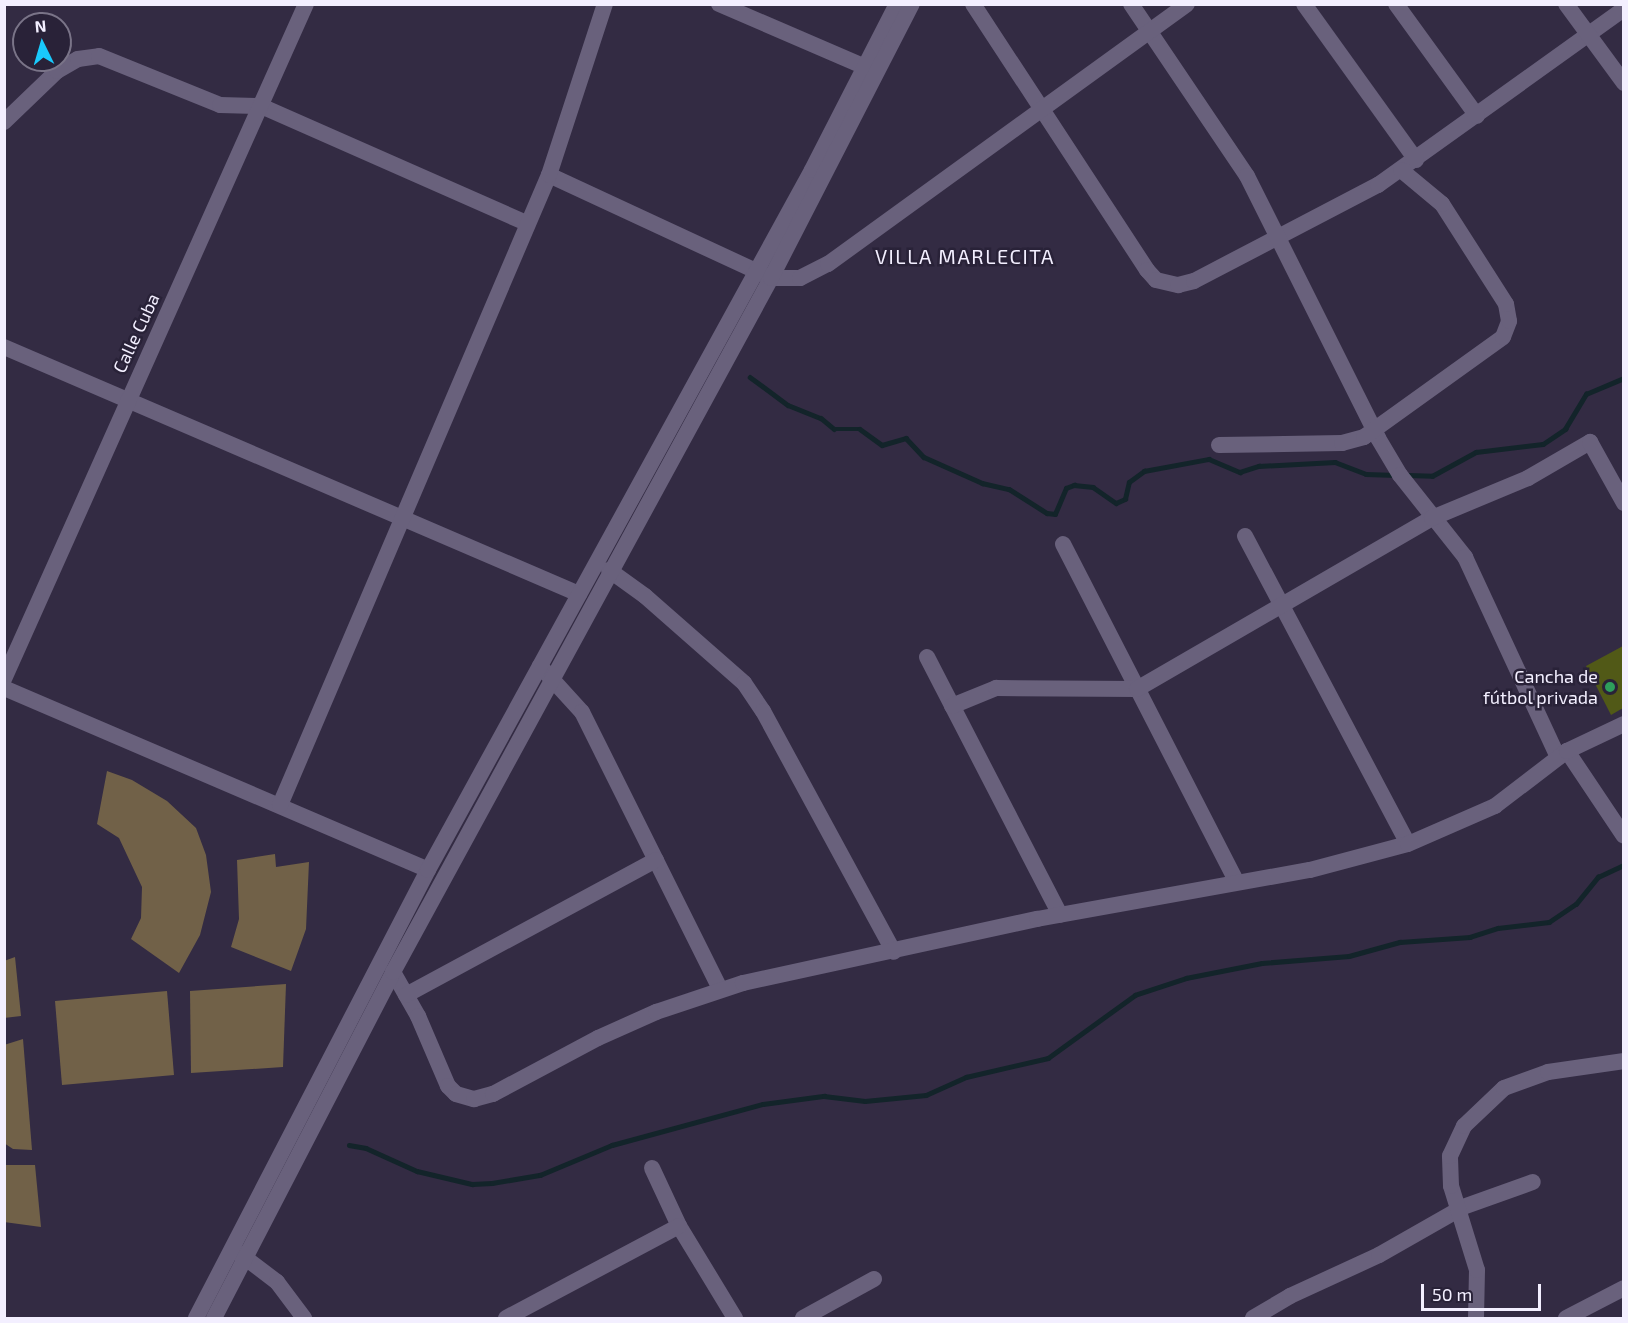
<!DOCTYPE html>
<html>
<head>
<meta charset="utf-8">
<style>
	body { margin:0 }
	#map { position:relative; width:1628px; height:1323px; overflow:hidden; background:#332b43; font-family:"Exo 2",sans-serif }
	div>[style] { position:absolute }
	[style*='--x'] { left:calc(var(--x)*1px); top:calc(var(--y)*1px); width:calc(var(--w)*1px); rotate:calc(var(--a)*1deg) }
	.green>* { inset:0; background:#515917 }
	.stream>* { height:4.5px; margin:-2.25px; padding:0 2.25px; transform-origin:2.25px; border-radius:2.25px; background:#13242a }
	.building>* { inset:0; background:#716148 }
	.minor>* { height:16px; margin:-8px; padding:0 8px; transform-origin:8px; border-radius:8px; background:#69617c }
	.tertiary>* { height:16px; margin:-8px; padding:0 8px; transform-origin:8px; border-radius:8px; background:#69617c }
	.dots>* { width:16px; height:16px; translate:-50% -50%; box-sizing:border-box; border:3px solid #292238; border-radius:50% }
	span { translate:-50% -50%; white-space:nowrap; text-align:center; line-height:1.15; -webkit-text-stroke:5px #292238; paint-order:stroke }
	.street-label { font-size:18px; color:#f3efff }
	.poi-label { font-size:18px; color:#f3efff }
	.right { translate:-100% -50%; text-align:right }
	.neighbourhood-label { font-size:20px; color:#f3efff; letter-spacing:1.5px }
	.frame { position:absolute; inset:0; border:6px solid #f3efff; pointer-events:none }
	.north { position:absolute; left:12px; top:12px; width:60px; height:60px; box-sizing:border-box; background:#292238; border:2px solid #7a7488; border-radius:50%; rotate:355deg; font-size:16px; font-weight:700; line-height:24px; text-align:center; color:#f3efff }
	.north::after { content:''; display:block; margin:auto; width:21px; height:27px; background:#19cafc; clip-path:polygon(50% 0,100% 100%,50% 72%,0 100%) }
	.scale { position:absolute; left:1421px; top:1284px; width:120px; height:27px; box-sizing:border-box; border:3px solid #f3efff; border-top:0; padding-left:8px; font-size:18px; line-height:21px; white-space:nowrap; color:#f3efff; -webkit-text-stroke:4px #292238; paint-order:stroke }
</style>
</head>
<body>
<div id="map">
	<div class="green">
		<div style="clip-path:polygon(1623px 646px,1623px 708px,1611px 715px,1586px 666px)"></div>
	</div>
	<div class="stream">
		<div style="--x:750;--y:377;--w:47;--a:36.4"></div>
		<div style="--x:788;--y:405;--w:35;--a:22"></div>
		<div style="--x:821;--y:418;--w:17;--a:40"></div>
		<div style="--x:834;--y:429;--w:26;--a:0"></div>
		<div style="--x:860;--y:429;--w:27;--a:36"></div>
		<div style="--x:882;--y:445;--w:25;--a:-16"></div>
		<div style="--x:906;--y:438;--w:26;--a:47"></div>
		<div style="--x:924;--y:457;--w:64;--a:24.1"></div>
		<div style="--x:982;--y:483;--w:28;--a:13"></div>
		<div style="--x:1009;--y:489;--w:45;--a:32.3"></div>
		<div style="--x:1047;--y:513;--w:8;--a:7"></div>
		<div style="--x:1055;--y:514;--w:28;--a:-67"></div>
		<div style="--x:1066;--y:488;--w:9;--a:-21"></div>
		<div style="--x:1074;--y:485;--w:19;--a:6"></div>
		<div style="--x:1093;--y:487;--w:28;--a:35"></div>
		<div style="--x:1116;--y:503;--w:10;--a:-24"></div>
		<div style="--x:1125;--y:499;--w:17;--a:-77"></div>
		<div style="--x:1129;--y:482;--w:19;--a:-36"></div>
		<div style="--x:1144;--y:471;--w:66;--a:-10.5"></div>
		<div style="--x:1209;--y:459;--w:34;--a:23"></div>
		<div style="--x:1240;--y:472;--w:20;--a:-18"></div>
		<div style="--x:1259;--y:466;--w:76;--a:-3"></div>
		<div style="--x:1335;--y:462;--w:33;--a:21"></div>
		<div style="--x:1366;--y:474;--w:30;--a:2"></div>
		<div style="--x:1408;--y:475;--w:24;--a:2"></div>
		<div style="--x:1432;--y:476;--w:50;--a:-28.6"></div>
		<div style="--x:1476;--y:452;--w:67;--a:-6.8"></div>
		<div style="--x:1543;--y:444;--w:27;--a:-34"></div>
		<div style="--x:1565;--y:429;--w:41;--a:-59"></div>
		<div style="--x:1586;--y:394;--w:41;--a:-22.8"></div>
		<div style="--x:349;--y:1145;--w:17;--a:10"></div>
		<div style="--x:366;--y:1148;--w:56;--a:24.3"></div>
		<div style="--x:417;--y:1171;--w:57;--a:13.3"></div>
		<div style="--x:472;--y:1184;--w:20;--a:-3"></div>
		<div style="--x:492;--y:1183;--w:49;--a:-9.5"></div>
		<div style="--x:540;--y:1175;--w:78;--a:-22.6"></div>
		<div style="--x:612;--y:1145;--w:156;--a:-15.2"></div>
		<div style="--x:763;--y:1104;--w:62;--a:-7.5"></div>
		<div style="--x:824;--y:1096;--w:41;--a:7"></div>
		<div style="--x:865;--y:1101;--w:61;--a:-5.6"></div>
		<div style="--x:926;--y:1095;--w:44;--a:-24.2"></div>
		<div style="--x:966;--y:1077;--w:84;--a:-13"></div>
		<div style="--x:1048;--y:1058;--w:107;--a:-35.9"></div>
		<div style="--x:1135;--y:995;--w:54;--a:-18.4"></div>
		<div style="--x:1186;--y:978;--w:77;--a:-11.2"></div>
		<div style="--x:1262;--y:963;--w:87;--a:-4.6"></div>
		<div style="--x:1349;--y:956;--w:53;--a:-15.4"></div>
		<div style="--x:1400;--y:942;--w:70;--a:-4.1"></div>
		<div style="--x:1470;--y:937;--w:29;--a:-18"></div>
		<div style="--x:1498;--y:928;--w:51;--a:-6.7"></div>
		<div style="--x:1549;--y:922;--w:32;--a:-34"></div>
		<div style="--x:1576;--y:904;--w:35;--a:-51"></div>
		<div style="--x:1598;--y:877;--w:29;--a:-25"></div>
	</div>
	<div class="building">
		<div style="clip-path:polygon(107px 771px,132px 780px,167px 801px,196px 828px,206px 855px,211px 892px,200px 935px,179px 973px,131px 939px,141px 918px,142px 887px,119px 838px,97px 824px)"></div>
		<div style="clip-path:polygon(275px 854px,276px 867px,309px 862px,306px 929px,291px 971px,231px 947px,239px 919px,237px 860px)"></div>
		<div style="clip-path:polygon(15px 957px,21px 1016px,4px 1018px,4px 961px)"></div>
		<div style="clip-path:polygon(286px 984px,283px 1067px,191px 1073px,190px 991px)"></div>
		<div style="clip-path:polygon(167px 991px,174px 1075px,62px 1085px,55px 1001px)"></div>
		<div style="clip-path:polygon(23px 1039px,32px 1150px,13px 1149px,4px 1143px,4px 1045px)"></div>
		<div style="clip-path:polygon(4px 1165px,35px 1165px,41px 1227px,4px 1222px)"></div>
	</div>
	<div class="minor">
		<div style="--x:719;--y:4;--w:157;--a:23.3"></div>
		<div style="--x:973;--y:4;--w:318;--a:56.8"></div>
		<div style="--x:1147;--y:270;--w:13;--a:48"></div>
		<div style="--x:1156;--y:280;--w:23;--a:13"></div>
		<div style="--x:1178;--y:285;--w:16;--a:-14"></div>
		<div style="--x:1194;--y:281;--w:208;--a:-27.6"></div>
		<div style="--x:1378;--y:185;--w:302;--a:-35.6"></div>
		<div style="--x:1131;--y:4;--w:207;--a:56"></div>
		<div style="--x:1247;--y:176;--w:293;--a:63.4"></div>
		<div style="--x:1378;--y:438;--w:43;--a:59.3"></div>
		<div style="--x:1400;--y:475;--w:105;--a:51.6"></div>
		<div style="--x:1465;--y:557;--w:221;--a:65.1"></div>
		<div style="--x:1304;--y:4;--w:192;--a:54.3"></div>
		<div style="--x:1396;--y:4;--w:138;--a:54.1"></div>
		<div style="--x:1566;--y:4;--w:98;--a:53.7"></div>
		<div style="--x:4;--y:122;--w:74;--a:-43.9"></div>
		<div style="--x:57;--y:71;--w:24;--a:-30"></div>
		<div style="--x:78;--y:59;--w:21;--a:-8"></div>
		<div style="--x:99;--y:56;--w:131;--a:22"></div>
		<div style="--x:220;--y:105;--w:41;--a:1.4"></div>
		<div style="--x:261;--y:106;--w:290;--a:23.8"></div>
		<div style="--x:549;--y:175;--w:245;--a:24.9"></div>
		<div style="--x:771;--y:278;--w:29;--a:0"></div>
		<div style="--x:800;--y:278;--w:31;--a:-27"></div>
		<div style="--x:828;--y:264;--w:443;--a:-35.9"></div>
		<div style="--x:4;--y:347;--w:626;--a:23.25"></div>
		<div style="--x:1219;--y:445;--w:123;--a:-0.9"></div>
		<div style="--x:1342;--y:443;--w:23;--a:-15"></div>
		<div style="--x:1364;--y:437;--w:171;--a:-35.7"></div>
		<div style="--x:1503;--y:337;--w:17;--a:-69"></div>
		<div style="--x:1509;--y:321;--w:17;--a:-100"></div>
		<div style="--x:1506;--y:304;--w:119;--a:-122.6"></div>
		<div style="--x:1442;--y:204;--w:53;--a:-140.3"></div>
		<div style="--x:1245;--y:536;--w:348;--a:62.1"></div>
		<div style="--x:1063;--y:544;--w:379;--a:62.8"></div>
		<div style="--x:609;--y:570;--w:44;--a:35.8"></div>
		<div style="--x:645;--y:596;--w:132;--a:41.3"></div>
		<div style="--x:744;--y:683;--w:34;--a:56"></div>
		<div style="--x:763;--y:711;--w:274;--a:61.5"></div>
		<div style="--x:927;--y:657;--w:290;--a:62.7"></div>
		<div style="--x:540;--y:666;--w:62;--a:47.6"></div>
		<div style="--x:582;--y:712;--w:309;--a:63.5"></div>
		<div style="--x:4;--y:679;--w:739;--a:-65.9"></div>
		<div style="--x:4;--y:688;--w:461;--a:23.2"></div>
		<div style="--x:952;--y:706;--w:48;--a:-22.2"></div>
		<div style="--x:996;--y:688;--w:141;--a:0.4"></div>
		<div style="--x:1137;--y:689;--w:341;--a:-30.1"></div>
		<div style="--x:1432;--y:518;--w:104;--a:-22.6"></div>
		<div style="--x:1528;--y:478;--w:72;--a:-30.1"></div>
		<div style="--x:1590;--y:442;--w:70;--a:60.9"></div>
		<div style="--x:1567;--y:751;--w:102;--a:56.2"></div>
		<div style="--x:280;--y:805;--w:685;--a:-66.88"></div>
		<div style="--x:549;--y:175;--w:180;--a:-71.9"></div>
		<div style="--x:393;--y:972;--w:51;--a:60.4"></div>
		<div style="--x:418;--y:1016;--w:76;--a:66.8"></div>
		<div style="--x:448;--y:1086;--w:11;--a:45"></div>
		<div style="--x:456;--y:1094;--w:19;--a:16"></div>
		<div style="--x:474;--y:1099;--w:20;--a:-15"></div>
		<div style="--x:493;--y:1094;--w:119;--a:-28.1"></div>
		<div style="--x:598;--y:1038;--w:64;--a:-24.1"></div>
		<div style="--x:656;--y:1012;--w:92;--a:-18.4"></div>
		<div style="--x:743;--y:983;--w:301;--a:-12.3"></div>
		<div style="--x:1037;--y:919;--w:277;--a:-10.2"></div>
		<div style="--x:1310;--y:870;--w:101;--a:-14.9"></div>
		<div style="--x:1408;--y:844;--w:95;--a:-23.6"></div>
		<div style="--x:1495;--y:806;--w:91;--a:-37.4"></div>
		<div style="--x:1567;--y:751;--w:63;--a:-25.3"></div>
		<div style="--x:406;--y:995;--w:284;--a:-28.4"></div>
		<div style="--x:652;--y:1168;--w:64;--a:65"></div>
		<div style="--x:679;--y:1226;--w:108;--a:58.7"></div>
		<div style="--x:235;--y:1250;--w:53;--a:37.3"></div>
		<div style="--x:277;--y:1282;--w:45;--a:53.1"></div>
		<div style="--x:506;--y:1318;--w:196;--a:-28"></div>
		<div style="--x:803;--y:1318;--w:81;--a:-28.8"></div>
		<div style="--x:1253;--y:1318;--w:43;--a:-30.7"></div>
		<div style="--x:1290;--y:1296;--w:98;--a:-24.7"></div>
		<div style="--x:1379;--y:1255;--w:97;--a:-29.7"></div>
		<div style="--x:1463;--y:1207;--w:74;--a:-19.7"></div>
		<div style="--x:1476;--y:1318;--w:48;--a:-88.8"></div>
		<div style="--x:1477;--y:1270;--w:88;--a:-107.2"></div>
		<div style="--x:1451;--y:1186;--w:30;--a:-92"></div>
		<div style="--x:1450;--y:1156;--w:33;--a:-65"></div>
		<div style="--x:1464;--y:1126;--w:55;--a:-43.5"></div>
		<div style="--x:1504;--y:1088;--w:47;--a:-20"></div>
		<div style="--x:1548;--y:1072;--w:77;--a:-8.2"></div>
		<div style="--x:1566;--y:1318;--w:65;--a:-27.3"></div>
	</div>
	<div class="tertiary">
		<div style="--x:196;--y:1318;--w:505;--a:-62.62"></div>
		<div style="--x:428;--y:870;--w:798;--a:-61.25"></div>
		<div style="--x:812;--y:170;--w:186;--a:-62.9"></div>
		<div style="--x:214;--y:1318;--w:390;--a:-62.6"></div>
		<div style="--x:393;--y:972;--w:790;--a:-61.42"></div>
		<div style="--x:771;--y:278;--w:308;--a:-62.8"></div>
	</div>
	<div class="dots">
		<div style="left:1610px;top:687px;background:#2e9e5b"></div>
	</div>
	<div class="street-label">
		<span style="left:136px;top:333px;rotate:-65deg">Calle Cuba</span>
	</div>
	<div class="poi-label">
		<span class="right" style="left:1598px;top:687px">Cancha de<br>fútbol privada</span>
	</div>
	<div class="neighbourhood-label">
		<span style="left:965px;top:256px">VILLA MARLECITA</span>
	</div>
	<div class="frame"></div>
	<div class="north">N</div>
	<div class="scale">50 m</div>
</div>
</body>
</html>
